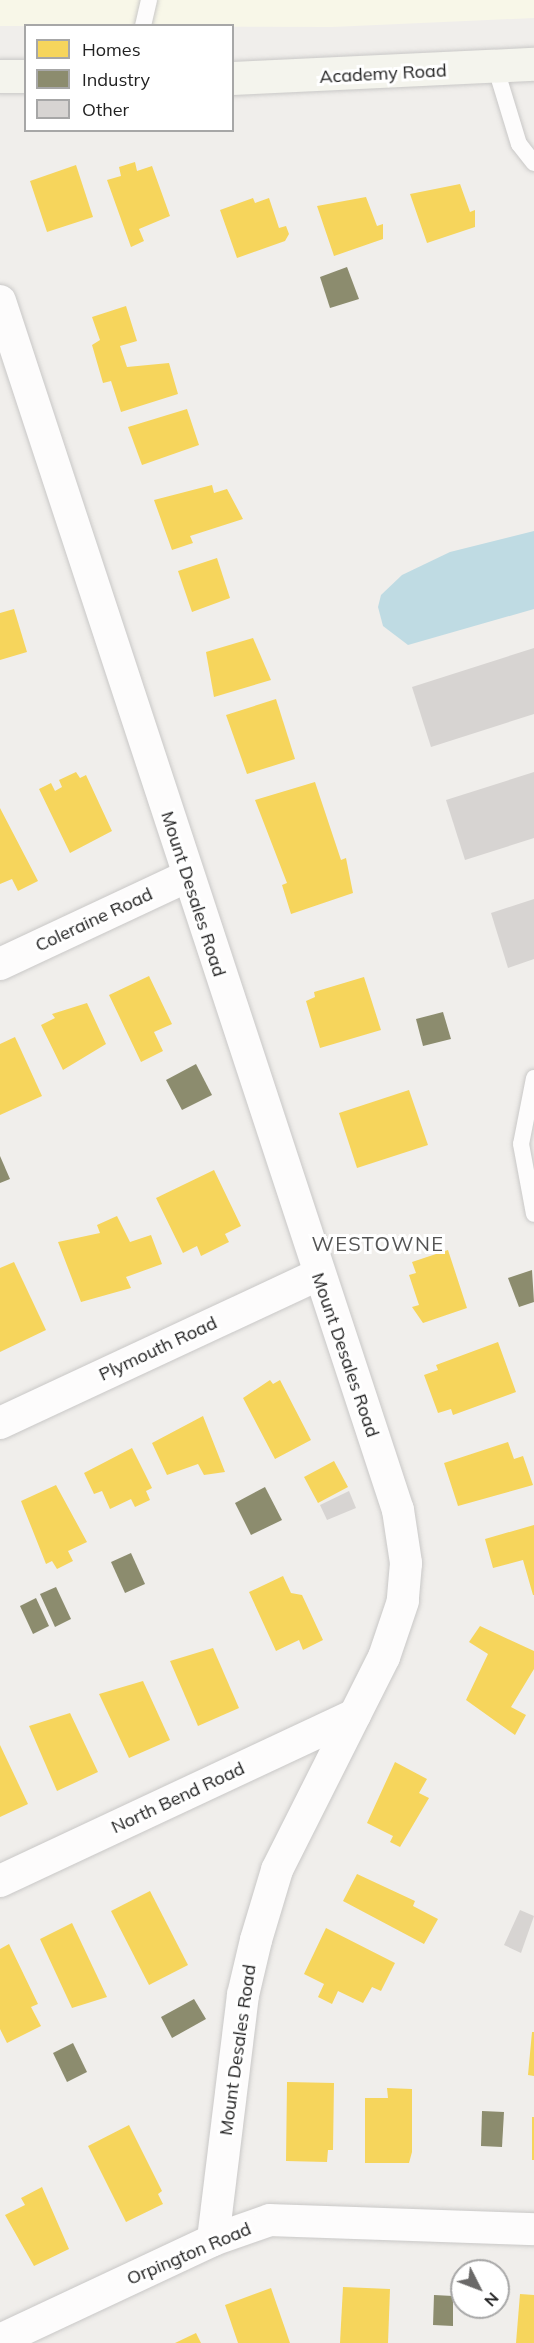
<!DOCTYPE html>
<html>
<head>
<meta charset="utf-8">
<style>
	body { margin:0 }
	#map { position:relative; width:534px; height:2343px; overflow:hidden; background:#f0eeeb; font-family:Mulish,sans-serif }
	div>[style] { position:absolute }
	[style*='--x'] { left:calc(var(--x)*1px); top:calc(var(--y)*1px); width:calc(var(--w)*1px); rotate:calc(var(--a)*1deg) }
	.education>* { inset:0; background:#f8f7e8 }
	.water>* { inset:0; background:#bfdbe3 }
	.homes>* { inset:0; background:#f6d55c }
	.industry>* { inset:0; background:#8c8c6e }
	.building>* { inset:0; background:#d7d4d2 }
	.roads { filter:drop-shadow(0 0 2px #c9c8c7) drop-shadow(0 0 2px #c9c8c7) }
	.lane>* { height:16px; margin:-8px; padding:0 8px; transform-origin:8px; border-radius:8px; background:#fdfcfc }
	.street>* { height:32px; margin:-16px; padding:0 16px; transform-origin:16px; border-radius:16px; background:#fdfcfc }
	.secondary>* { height:33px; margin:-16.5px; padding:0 16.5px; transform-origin:16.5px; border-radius:16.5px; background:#f4f4ed }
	span { translate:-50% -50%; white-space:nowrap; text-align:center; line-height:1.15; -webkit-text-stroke:6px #fff; paint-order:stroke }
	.street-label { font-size:18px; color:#222 }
	.neighbourhood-label { font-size:20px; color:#555; letter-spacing:1.5px }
	.legend { position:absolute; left:24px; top:24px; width:210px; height:108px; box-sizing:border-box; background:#fff; border:2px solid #a7a7a7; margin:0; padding:8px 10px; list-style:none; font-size:18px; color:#222 }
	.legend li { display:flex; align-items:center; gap:12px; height:30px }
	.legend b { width:30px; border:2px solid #a7a7a7 }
	.north { position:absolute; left:450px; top:2259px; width:60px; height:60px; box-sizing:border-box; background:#fff; border:2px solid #a7a7a7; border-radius:50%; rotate:132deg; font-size:16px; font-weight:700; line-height:24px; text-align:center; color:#222 }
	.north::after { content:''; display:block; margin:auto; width:21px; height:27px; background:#6a6968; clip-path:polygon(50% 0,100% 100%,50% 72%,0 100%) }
</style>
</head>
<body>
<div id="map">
	<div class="education">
		<div style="clip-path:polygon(0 0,534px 0,534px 18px,332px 27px,0 26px)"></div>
	</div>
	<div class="water">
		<div style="clip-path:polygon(534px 531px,534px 609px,408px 645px,383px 626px,378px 607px,381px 595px,402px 575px,450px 552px)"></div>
	</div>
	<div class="homes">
		<div style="clip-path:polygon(135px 162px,137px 171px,152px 166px,170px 216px,139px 229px,144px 241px,131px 247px,107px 180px,121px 176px,119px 167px)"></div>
		<div style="clip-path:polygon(76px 165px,93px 217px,47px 232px,30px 181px)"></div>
		<div style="clip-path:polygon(460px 184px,470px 212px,475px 210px,475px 227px,427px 243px,410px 194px)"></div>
		<div style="clip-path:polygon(366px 197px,377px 226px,383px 224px,383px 239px,334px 256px,317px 206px)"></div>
		<div style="clip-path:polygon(253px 198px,255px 203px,269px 198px,279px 228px,286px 226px,289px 234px,285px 241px,237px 258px,220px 210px)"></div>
		<div style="clip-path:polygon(126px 306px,137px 341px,120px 346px,127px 367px,169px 363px,178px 394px,121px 412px,111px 381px,103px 383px,92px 345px,100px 340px,92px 317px)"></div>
		<div style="clip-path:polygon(187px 409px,199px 445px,142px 465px,128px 427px)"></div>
		<div style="clip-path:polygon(212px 485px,214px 493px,227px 489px,243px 519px,190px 536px,193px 543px,172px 550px,154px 500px)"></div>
		<div style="clip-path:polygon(217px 558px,230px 598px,192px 612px,178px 571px)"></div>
		<div style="clip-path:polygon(14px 609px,27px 652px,0 660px,0 613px)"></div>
		<div style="clip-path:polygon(253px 638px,271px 680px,214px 697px,206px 652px)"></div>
		<div style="clip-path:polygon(276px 699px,295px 759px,247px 774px,226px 715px)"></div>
		<div style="clip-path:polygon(76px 772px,80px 778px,86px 775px,112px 831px,70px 853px,39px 789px,51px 783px,55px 791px,62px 787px,59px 780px)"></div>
		<div style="clip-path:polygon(315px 782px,341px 860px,346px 858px,353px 893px,291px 914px,282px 885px,287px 883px,255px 800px)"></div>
		<div style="clip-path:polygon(0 808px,38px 881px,18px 891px,12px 879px,0 884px)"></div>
		<div style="clip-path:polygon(149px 976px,172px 1024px,154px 1032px,163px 1051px,141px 1062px,109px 995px)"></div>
		<div style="clip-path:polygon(364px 977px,381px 1030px,320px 1048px,306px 1001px,315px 997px,314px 992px)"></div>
		<div style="clip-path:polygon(87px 1003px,106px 1044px,63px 1070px,41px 1025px,55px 1018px,52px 1014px)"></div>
		<div style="clip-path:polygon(15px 1037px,42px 1096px,0 1115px,0 1044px)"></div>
		<div style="clip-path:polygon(409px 1090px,428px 1145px,357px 1168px,339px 1113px)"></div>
		<div style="clip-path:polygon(214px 1170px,241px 1226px,225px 1234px,229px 1242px,201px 1256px,197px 1246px,183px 1253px,156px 1198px)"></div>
		<div style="clip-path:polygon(117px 1216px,130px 1242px,151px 1235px,162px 1264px,126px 1277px,131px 1288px,81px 1302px,58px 1242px,100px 1233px,97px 1225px)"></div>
		<div style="clip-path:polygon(448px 1250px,467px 1308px,423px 1323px,412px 1307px,419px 1305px,409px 1275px,416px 1273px,412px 1262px)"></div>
		<div style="clip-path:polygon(14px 1262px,46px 1330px,0 1352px,0 1268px)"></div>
		<div style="clip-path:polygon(498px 1342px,516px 1392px,453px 1415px,451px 1409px,438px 1413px,424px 1375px,438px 1370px,436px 1365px)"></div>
		<div style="clip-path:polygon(270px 1380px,273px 1384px,280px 1380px,311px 1440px,275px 1459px,243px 1398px)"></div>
		<div style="clip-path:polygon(203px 1416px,225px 1472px,204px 1475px,198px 1464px,167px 1475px,152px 1443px)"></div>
		<div style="clip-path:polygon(508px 1442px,514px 1459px,523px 1456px,533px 1485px,458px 1506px,444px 1463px)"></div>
		<div style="clip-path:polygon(132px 1448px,152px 1488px,146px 1491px,150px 1500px,135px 1507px,131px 1499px,110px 1509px,102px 1491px,94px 1494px,84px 1473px)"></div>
		<div style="clip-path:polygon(334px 1461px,348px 1487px,318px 1503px,304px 1477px)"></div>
		<div style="clip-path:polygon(56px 1485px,87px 1542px,68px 1551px,73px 1561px,57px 1569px,52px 1561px,46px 1564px,21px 1501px)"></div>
		<div style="clip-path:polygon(534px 1525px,534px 1595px,533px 1595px,523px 1560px,493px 1568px,485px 1539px)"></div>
		<div style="clip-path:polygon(283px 1576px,291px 1593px,302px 1595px,323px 1640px,303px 1650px,299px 1640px,276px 1651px,249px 1592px)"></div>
		<div style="clip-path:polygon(480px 1626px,534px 1651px,534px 1669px,511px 1707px,526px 1715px,515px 1735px,466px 1700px,488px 1654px,469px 1642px)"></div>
		<div style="clip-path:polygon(213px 1648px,239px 1708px,198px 1726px,170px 1661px)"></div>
		<div style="clip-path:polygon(143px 1681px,170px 1740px,129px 1758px,99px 1694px)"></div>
		<div style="clip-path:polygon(70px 1713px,98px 1772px,57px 1791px,29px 1726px)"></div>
		<div style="clip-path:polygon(0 1745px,28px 1804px,0 1817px)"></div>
		<div style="clip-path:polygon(395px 1762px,427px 1779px,419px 1793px,429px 1798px,400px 1847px,390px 1842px,393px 1836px,367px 1823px)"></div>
		<div style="clip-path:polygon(357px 1874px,415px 1901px,413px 1906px,438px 1919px,424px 1944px,343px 1901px)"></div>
		<div style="clip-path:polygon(150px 1891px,188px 1965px,149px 1985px,111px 1911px)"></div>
		<div style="clip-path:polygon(72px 1923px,107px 1997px,72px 2008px,40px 1939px)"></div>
		<div style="clip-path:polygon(326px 1928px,395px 1963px,381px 1991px,372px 1987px,363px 2003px,338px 1991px,332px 2004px,318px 1997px,324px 1984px,304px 1974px)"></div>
		<div style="clip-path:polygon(9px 1944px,38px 2004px,31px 2007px,41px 2026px,7px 2043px,0 2029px,0 1949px)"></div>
		<div style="clip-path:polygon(532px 2032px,534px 2032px,534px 2076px,528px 2075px)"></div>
		<div style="clip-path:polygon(287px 2082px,334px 2083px,333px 2150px,328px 2150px,327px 2162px,286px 2161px)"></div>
		<div style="clip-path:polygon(387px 2088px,412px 2089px,412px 2152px,409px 2163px,365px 2163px,365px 2098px,388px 2098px)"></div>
		<div style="clip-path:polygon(532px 2117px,534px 2117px,534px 2160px,532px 2160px)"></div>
		<div style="clip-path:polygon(129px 2125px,162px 2191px,158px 2194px,163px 2204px,126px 2222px,88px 2146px)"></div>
		<div style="clip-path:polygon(42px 2187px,69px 2249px,34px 2266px,5px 2215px,25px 2205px,21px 2198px)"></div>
		<div style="clip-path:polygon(343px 2287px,390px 2289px,388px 2343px,340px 2343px)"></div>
		<div style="clip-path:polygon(271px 2288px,290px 2343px,238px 2343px,225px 2305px)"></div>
		<div style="clip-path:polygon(520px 2294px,534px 2295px,534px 2343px,516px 2343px)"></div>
		<div style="clip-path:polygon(196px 2333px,201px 2343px,175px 2343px)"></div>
	</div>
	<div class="industry">
		<div style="clip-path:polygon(347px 267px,359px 299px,330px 308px,320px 277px)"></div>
		<div style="clip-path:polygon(443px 1012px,451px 1039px,423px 1046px,416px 1019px)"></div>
		<div style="clip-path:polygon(196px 1064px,212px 1095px,182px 1110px,166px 1080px)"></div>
		<div style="clip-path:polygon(0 1156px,10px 1179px,0 1183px)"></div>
		<div style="clip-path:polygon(532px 1270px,534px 1302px,519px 1307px,508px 1278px)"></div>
		<div style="clip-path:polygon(265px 1487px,282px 1520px,251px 1535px,235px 1503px)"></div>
		<div style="clip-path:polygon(131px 1553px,145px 1584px,125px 1593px,111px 1562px)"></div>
		<div style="clip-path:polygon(56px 1587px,71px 1619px,55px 1627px,40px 1594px)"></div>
		<div style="clip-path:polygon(36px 1598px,49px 1626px,33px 1634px,20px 1606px)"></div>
		<div style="clip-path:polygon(194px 1999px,206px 2019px,172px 2038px,161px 2017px)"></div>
		<div style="clip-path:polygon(73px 2043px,87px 2072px,67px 2082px,53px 2053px)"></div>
		<div style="clip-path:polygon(482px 2111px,504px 2112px,502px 2147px,481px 2146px)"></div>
		<div style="clip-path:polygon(434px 2295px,453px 2296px,453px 2326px,433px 2325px)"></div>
	</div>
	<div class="building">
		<div style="clip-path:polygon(534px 648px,534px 714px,431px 747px,412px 687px)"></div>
		<div style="clip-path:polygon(534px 772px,534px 838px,465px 860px,446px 800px)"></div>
		<div style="clip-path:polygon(534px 899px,534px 959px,508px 968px,491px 913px)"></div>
		<div style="clip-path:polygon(349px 1491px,356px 1508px,327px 1520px,320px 1505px)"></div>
		<div style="clip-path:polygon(520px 1910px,534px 1916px,521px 1953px,504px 1945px)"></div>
	</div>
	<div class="roads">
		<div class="lane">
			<div style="--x:143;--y:26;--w:27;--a:-77"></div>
			<div style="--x:496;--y:69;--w:78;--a:73"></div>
			<div style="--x:519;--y:144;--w:24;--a:52"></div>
			<div style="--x:534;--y:1078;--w:67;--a:101.1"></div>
			<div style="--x:521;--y:1144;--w:71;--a:79.5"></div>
		</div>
		<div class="street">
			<div style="--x:0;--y:301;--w:1273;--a:71.78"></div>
			<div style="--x:398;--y:1510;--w:54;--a:81.4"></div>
			<div style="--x:406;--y:1563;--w:38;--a:95"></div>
			<div style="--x:403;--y:1601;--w:59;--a:108.7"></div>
			<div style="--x:384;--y:1657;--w:238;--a:116.7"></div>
			<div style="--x:277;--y:1870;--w:73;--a:106.7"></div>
			<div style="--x:256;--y:1940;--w:57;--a:103.3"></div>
			<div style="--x:243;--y:1995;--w:247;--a:97"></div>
			<div style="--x:0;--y:964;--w:208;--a:-25.1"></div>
			<div style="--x:0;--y:1423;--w:350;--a:-25"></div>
			<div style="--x:0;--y:1881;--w:392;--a:-25.1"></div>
			<div style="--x:0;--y:2340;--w:235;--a:-25.1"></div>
			<div style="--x:213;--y:2240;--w:60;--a:-19.3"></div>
			<div style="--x:270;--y:2220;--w:264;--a:2"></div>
		</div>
		<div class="secondary">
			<div style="--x:0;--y:76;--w:26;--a:0"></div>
			<div style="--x:232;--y:78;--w:302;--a:-2.7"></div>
		</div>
	</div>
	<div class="street-label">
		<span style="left:383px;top:74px;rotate:-3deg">Academy Road</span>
		<span style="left:193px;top:894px;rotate:72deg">Mount Desales Road</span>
		<span style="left:94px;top:920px;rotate:-25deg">Coleraine Road</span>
		<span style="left:158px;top:1349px;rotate:-25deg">Plymouth Road</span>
		<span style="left:345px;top:1355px;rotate:71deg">Mount Desales Road</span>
		<span style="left:178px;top:1798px;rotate:-25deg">North Bend Road</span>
		<span style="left:238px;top:2050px;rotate:-82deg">Mount Desales Road</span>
		<span style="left:189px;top:2254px;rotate:-23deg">Orpington Road</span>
	</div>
	<div class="neighbourhood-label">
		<span style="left:378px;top:1243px">WESTOWNE</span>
	</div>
	<ul class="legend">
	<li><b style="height:16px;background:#f6d55c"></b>Homes</li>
	<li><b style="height:16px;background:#8c8c6e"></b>Industry</li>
	<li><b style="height:16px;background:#d7d4d2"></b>Other</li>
	</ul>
	<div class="north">N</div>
</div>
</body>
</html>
